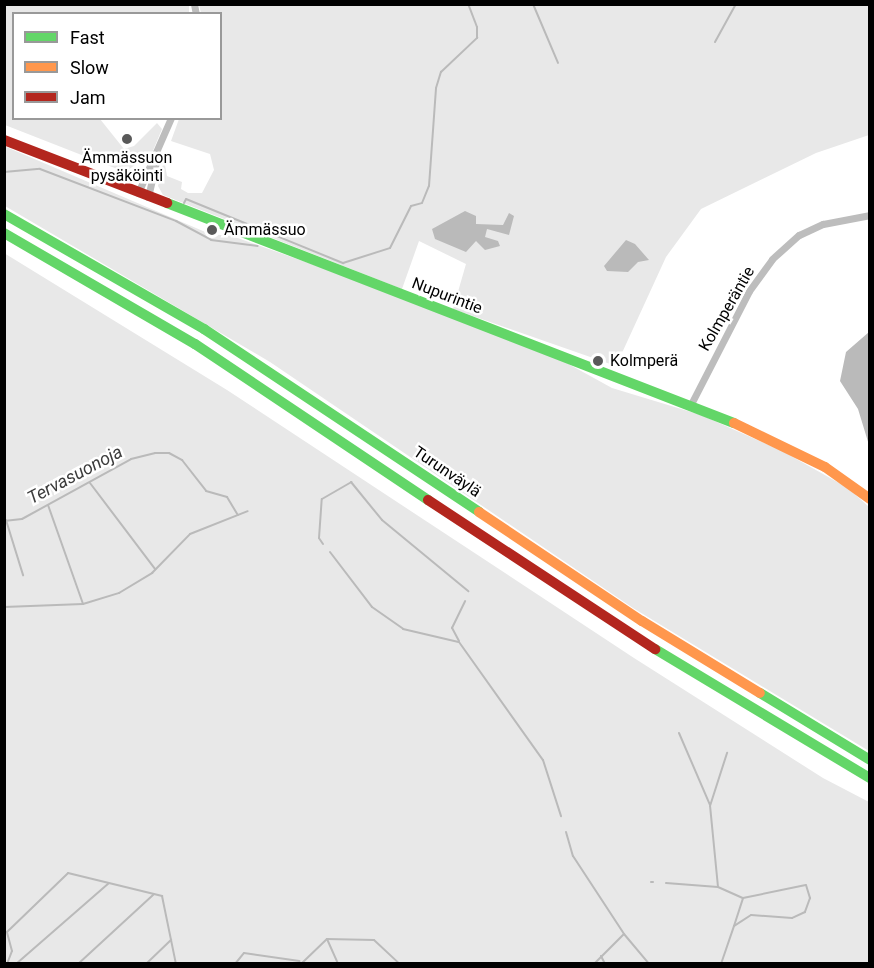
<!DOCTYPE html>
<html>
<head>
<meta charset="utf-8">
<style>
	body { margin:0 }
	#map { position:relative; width:874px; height:968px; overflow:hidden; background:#fff; font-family:Roboto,sans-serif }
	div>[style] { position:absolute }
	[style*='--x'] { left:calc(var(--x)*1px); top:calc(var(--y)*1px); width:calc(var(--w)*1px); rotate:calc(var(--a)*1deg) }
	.green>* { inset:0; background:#e8e8e8 }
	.water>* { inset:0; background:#bababa }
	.stream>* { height:2px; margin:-1px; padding:0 1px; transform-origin:1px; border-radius:1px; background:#bababa }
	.street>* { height:7px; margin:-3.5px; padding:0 3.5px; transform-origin:3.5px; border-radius:3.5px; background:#bdbdbd }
	.fast>* { height:10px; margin:-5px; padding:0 5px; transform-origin:5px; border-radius:5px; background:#63d668 }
	.slow>* { height:10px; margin:-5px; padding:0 5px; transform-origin:5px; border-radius:5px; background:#ff974d }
	.jam>* { height:10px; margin:-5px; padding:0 5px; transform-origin:5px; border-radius:5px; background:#b3261e }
	.dots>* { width:16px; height:16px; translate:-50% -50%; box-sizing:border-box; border:3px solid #fff; border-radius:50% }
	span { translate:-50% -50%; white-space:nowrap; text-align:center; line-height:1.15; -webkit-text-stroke:5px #fff; paint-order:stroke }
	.poi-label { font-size:16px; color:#000 }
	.left { translate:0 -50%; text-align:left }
	.street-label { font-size:16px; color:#000 }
	.water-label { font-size:18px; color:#3d3d3d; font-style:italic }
	.frame { position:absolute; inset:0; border:6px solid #000; pointer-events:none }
	.legend { position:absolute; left:12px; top:12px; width:210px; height:108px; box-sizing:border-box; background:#fff; border:2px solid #999; margin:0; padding:8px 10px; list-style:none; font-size:18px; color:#000 }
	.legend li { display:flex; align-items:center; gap:12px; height:30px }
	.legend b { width:30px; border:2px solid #999 }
</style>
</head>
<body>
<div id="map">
	<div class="green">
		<div style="clip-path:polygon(4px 5px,189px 5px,189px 13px,14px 14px,14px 118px,100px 119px,124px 149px,134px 146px,157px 123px,162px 129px,152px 153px,125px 172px,5px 125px)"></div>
		<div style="clip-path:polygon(199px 5px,869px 5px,869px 135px,816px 153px,701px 209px,666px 257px,616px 366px,453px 309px,466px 264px,419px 241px,402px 289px,163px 195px,158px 186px,164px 159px,167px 176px,182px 182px,181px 189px,188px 193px,202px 193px,214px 170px,210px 154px,171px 141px,179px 119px,220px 118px,220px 14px,201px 13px)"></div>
		<div style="clip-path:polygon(4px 146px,210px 234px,232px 236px,334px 272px,563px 361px,612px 388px,701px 415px,782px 451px,848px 488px,869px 507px,869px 751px,633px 608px,270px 362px,5px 206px)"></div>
		<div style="clip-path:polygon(4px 253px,227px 390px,634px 658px,823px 778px,869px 802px,869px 963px,5px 963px)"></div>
	</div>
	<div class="water">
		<div style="clip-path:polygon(465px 211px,476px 216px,476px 224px,503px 225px,509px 213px,514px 216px,509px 235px,487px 229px,485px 237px,498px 241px,500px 246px,485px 250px,476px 241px,466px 252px,435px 239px,432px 229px)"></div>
		<div style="clip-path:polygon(626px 240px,635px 244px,649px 260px,638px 262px,628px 272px,607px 271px,604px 266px)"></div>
		<div style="clip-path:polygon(869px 332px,869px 445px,858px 409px,840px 381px,846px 352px)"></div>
	</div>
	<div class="stream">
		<div style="--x:533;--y:4;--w:64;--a:67"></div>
		<div style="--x:715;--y:42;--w:43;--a:-61.1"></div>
		<div style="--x:4;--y:172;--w:36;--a:-5"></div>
		<div style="--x:40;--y:169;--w:146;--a:20.9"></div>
		<div style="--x:176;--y:221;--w:40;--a:28"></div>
		<div style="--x:211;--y:240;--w:47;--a:7.3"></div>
		<div style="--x:184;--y:203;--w:4;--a:-63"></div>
		<div style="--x:186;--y:199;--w:170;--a:22.2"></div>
		<div style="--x:343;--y:263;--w:49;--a:-17.7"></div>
		<div style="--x:390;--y:248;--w:47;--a:-63.4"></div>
		<div style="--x:411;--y:206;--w:11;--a:-15"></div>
		<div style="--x:422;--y:203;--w:18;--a:-68"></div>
		<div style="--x:429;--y:186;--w:98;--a:-85.9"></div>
		<div style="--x:436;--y:88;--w:17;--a:-73"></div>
		<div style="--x:441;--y:72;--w:50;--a:-43.4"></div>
		<div style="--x:477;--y:38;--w:11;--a:-90"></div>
		<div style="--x:477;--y:27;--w:25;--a:-111"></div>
		<div style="--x:90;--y:483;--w:108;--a:52.9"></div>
		<div style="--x:48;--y:505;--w:105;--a:70.5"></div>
		<div style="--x:6;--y:520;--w:58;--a:72.8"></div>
		<div style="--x:4;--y:521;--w:18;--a:-6"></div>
		<div style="--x:22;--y:519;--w:124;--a:-28.8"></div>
		<div style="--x:131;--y:459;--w:25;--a:-14"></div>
		<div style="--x:155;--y:453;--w:14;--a:0"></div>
		<div style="--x:169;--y:453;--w:15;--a:28"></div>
		<div style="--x:182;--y:460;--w:39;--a:52"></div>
		<div style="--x:206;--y:491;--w:22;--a:16"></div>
		<div style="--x:227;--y:497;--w:21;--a:59"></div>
		<div style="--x:323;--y:544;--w:7;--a:-124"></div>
		<div style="--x:319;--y:538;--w:39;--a:-86"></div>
		<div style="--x:322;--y:499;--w:34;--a:-30"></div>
		<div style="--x:351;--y:482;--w:49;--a:50.8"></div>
		<div style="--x:382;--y:520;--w:112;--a:39.5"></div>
		<div style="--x:330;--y:552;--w:69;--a:52.6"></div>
		<div style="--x:372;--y:607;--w:38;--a:35"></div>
		<div style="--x:403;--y:629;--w:57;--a:13.1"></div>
		<div style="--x:459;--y:642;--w:145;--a:54.6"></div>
		<div style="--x:543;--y:760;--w:59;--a:72.2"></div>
		<div style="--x:4;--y:607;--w:79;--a:-2.2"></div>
		<div style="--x:83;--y:604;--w:38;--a:-17"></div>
		<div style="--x:119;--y:593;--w:39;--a:-31"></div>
		<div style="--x:152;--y:573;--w:54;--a:-45.7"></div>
		<div style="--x:190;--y:534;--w:62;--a:-21.6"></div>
		<div style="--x:459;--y:641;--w:15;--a:-118"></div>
		<div style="--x:452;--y:628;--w:30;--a:-64"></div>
		<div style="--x:679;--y:733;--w:78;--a:66.7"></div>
		<div style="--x:566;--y:832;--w:25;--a:74"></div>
		<div style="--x:573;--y:856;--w:93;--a:56.8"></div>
		<div style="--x:651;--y:882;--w:2;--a:0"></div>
		<div style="--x:666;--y:883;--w:52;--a:4.4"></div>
		<div style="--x:718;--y:887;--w:27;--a:24"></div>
		<div style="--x:718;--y:887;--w:81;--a:-95.6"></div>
		<div style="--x:710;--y:806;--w:56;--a:-72.2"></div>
		<div style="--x:327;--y:939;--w:27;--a:66"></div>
		<div style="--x:601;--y:956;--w:9;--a:63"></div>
		<div style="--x:7;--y:964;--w:14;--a:-69"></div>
		<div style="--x:12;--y:951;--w:20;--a:-105"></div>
		<div style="--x:7;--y:932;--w:85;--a:-44"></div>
		<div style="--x:68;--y:873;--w:97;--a:13.7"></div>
		<div style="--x:162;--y:896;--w:69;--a:78.4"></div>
		<div style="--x:16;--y:964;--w:123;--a:-41.1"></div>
		<div style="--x:78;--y:964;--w:103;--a:-42.6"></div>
		<div style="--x:146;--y:964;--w:35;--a:-44"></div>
		<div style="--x:235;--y:964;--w:14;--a:-51"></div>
		<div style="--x:244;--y:953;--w:56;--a:8.3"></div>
		<div style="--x:301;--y:964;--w:36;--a:-44"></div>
		<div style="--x:327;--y:939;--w:47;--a:1.2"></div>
		<div style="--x:374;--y:940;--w:35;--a:43"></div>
		<div style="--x:594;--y:964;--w:42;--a:-45"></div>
		<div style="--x:624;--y:934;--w:39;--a:50"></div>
		<div style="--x:721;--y:964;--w:40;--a:-71.1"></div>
		<div style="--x:734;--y:926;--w:29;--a:-72"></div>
		<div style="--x:743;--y:898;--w:64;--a:-11.7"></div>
		<div style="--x:806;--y:885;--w:14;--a:73"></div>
		<div style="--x:810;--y:898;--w:15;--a:110"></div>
		<div style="--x:805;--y:912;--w:14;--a:155"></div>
		<div style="--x:792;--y:918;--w:41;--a:-175.8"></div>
		<div style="--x:751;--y:915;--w:20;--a:147"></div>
	</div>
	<div class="street">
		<div style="--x:194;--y:4;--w:10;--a:79"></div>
		<div style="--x:138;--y:193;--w:82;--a:-66.3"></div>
		<div style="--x:148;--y:197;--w:37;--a:-77"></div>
		<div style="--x:690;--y:406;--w:129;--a:-62.8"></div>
		<div style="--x:749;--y:291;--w:39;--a:-54"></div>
		<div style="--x:772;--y:259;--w:36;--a:-42"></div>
		<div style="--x:799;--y:235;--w:26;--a:-25"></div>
		<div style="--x:823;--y:224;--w:48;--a:-10.8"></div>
	</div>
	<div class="fast">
		<div style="--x:167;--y:203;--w:608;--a:21.21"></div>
		<div style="--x:4;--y:214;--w:231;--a:29.9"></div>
		<div style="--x:204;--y:329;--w:330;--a:33.6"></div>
		<div style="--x:4;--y:233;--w:221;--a:30.2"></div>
		<div style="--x:195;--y:344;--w:280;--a:33.8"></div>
		<div style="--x:655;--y:649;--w:251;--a:31"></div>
		<div style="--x:760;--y:693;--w:129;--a:31.3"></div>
	</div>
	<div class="slow">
		<div style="--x:734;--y:423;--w:101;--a:25.8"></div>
		<div style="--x:825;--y:467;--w:55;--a:35.4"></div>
		<div style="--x:479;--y:512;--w:196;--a:33.8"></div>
		<div style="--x:642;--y:621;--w:138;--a:31.4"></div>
	</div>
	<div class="jam">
		<div style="--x:4;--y:140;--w:175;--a:21.1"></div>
		<div style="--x:428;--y:500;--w:272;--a:33.3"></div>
	</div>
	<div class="dots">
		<div style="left:127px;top:139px;background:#595959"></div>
		<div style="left:212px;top:230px;background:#595959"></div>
		<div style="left:598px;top:361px;background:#595959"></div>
	</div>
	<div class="poi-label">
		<span style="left:127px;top:167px">Ämmässuon<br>pysäköinti</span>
		<span class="left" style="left:224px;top:230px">Ämmässuo</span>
		<span class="left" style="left:610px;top:361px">Kolmperä</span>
	</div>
	<div class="street-label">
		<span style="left:447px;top:296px;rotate:21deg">Nupurintie</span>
		<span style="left:727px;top:309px;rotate:-60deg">Kolmperäntie</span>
		<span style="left:447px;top:472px;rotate:34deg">Turunväylä</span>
	</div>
	<div class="water-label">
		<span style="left:75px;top:475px;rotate:-28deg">Tervasuonoja</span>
	</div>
	<div class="frame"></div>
	<ul class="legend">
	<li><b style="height:8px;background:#63d668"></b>Fast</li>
	<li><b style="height:8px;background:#ff974d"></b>Slow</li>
	<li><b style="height:8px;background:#b3261e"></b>Jam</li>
	</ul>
</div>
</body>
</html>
